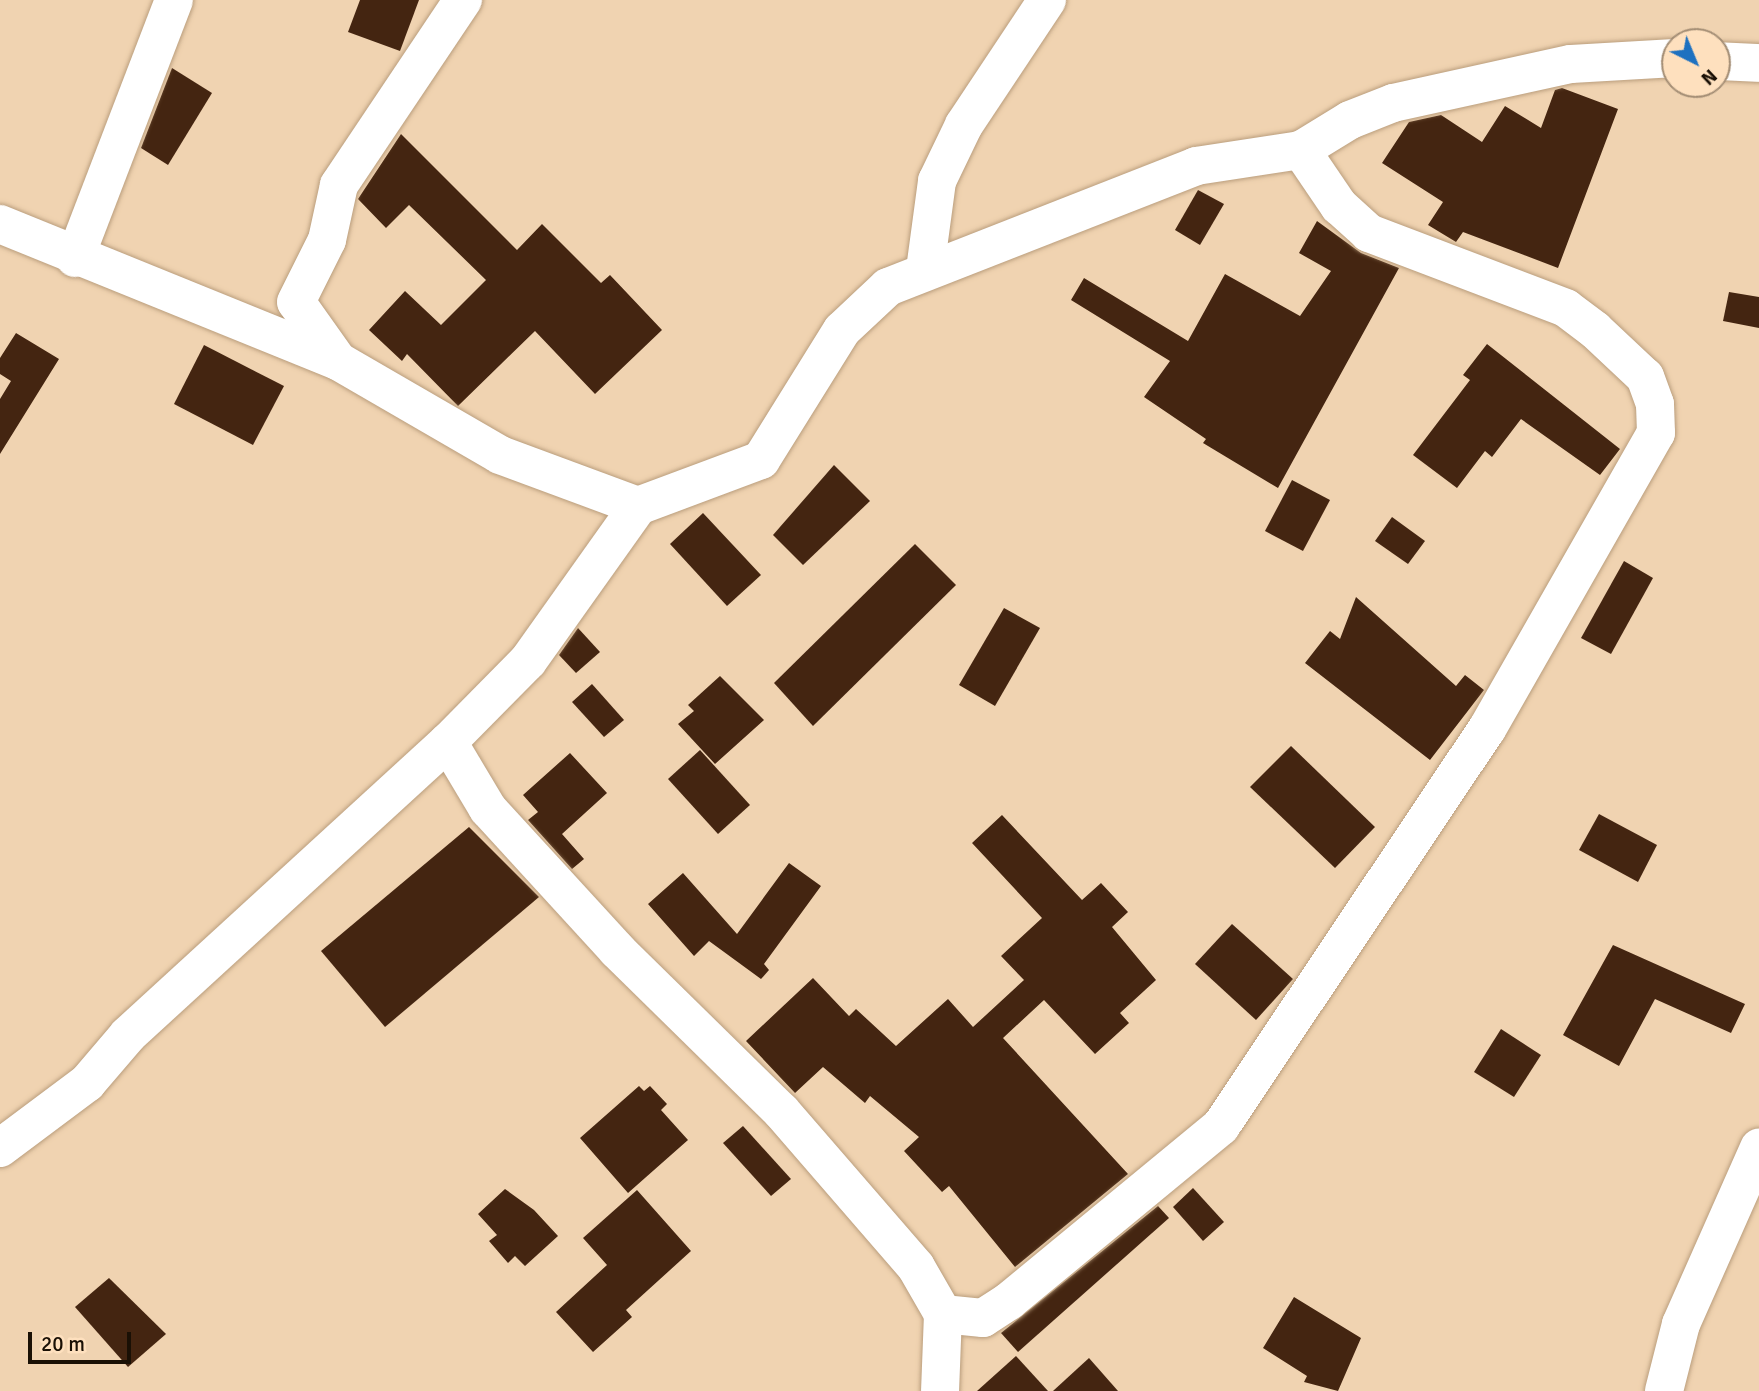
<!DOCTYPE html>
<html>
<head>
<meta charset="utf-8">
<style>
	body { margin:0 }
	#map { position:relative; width:1759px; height:1391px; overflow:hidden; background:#f0d3b1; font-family:Signika,sans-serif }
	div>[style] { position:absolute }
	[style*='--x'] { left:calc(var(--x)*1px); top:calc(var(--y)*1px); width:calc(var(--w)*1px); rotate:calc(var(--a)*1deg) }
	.building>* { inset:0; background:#442511 }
	.roads { filter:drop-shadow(0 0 2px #ba9e7d) drop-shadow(0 0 2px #ba9e7d) }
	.street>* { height:38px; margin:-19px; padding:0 19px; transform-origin:19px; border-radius:19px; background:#fff }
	span { translate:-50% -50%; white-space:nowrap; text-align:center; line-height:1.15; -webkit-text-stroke:7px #fee0be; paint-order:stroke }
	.north { position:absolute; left:1661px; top:28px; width:70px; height:70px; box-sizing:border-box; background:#fee0be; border:2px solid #a38d74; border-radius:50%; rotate:137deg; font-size:19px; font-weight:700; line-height:28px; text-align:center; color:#1a1005 }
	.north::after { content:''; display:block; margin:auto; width:24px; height:32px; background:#1e71c0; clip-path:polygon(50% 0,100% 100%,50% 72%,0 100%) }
	.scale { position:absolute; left:28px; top:1332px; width:103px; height:32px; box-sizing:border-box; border:4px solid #1a1005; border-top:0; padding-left:9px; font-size:21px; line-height:24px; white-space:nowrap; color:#1a1005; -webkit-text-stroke:5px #fee0be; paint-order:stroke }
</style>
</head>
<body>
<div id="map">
	<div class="building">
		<div style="clip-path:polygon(360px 0,419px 0,400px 51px,348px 32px)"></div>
		<div style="clip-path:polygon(172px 68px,212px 93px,168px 165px,141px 148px)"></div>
		<div style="clip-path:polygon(1562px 88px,1618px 109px,1558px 268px,1463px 232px,1456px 242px,1428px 225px,1443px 202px,1382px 163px,1409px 122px,1441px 115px,1482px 142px,1505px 106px,1541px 128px,1555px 90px)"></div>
		<div style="clip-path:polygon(401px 134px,517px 250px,542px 224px,601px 283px,610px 275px,662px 330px,595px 394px,535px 331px,458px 406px,407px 354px,402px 361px,369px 330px,405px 291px,441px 325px,486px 280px,409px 205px,386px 228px,358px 199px)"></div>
		<div style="clip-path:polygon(1198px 190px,1224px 204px,1200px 245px,1175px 230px)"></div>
		<div style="clip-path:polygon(1317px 221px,1361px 253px,1399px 268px,1278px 488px,1203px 443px,1206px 439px,1144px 397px,1170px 361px,1071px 300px,1084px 278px,1188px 341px,1225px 274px,1300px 316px,1331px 271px,1299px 253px)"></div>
		<div style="clip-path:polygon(1729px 292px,1759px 297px,1759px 328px,1723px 321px)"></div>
		<div style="clip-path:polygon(16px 333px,59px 359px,0 454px,0 399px,11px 381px,0 374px,0 358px)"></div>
		<div style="clip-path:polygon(1487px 344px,1620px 449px,1600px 475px,1521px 419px,1492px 457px,1485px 451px,1457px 488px,1413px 455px,1470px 380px,1463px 375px)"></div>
		<div style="clip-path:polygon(204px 345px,284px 386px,253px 445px,174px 404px)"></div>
		<div style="clip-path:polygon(834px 465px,870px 501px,803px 565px,773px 535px)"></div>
		<div style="clip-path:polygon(1292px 480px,1330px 500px,1303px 551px,1265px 531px)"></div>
		<div style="clip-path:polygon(703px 513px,761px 575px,727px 606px,670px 544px)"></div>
		<div style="clip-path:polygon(1392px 517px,1425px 541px,1408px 564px,1375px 541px)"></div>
		<div style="clip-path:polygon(915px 544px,956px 585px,813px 726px,774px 683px)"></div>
		<div style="clip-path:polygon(1624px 561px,1653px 578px,1611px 654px,1581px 638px)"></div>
		<div style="clip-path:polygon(1356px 597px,1456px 686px,1465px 675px,1484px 690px,1430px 760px,1305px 663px,1330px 631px,1340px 639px)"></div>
		<div style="clip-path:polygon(1004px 608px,1040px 628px,995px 706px,959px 685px)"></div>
		<div style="clip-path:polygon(578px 628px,600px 652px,576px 673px,559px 655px)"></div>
		<div style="clip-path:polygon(720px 676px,764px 720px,715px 764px,678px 724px,694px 711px,688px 705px)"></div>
		<div style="clip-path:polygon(592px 684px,624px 720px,604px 737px,572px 702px)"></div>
		<div style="clip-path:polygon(1291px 746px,1375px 827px,1335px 868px,1250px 787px)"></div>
		<div style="clip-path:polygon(700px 750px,750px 805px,718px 834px,668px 779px)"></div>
		<div style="clip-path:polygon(570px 753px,607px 793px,562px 834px,584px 859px,572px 869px,528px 820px,538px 812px,523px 795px)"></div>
		<div style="clip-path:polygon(1599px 814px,1657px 845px,1638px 882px,1579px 850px)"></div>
		<div style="clip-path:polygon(1002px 815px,1082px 900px,1101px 883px,1128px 912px,1112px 927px,1156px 980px,1120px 1013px,1129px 1023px,1095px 1054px,1044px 1000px,1003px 1038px,1128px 1174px,1015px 1267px,949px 1186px,942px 1192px,904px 1151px,919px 1137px,870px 1096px,865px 1103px,823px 1067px,795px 1093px,746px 1041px,813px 978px,849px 1016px,856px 1009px,896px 1046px,948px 999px,973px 1027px,1024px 980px,1001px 956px,1042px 918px,972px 843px)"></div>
		<div style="clip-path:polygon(469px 827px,539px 897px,385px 1027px,321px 951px)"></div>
		<div style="clip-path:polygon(789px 863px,821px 886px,764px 964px,769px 970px,761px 979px,709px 941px,694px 956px,648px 904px,683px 873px,737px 934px)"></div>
		<div style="clip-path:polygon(1232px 924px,1293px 979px,1256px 1020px,1195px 964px)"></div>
		<div style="clip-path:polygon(1613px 945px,1745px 1004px,1731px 1033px,1655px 999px,1619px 1066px,1563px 1035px)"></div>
		<div style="clip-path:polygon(1501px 1029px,1541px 1055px,1514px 1097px,1474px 1072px)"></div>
		<div style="clip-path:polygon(639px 1086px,644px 1091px,650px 1086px,667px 1104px,661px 1110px,688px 1140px,628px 1193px,580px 1138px)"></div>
		<div style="clip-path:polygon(743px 1126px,791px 1179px,771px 1196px,723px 1143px)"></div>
		<div style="clip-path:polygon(1193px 1188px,1224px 1222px,1203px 1241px,1173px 1207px)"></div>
		<div style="clip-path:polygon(505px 1189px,534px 1210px,558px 1236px,525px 1266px,515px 1256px,508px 1263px,489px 1241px,497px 1235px,478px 1214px)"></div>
		<div style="clip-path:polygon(637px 1190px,691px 1251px,626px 1310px,632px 1317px,593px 1352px,556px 1312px,607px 1265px,583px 1238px)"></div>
		<div style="clip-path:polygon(1158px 1206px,1169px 1218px,1018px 1352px,1001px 1333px)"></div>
		<div style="clip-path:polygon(109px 1278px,166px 1334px,128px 1367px,75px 1307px)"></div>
		<div style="clip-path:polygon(1294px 1297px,1361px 1338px,1338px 1391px,1304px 1382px,1307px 1376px,1263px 1348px)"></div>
		<div style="clip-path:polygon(1016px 1356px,1048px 1391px,977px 1391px)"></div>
		<div style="clip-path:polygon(1089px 1358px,1118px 1391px,1053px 1391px)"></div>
	</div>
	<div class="roads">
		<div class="street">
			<div style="--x:1717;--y:61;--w:42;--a:2.7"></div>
			<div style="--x:0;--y:224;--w:365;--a:22.1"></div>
			<div style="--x:338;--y:361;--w:187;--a:30.1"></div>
			<div style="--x:500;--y:455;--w:147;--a:20.3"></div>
			<div style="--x:75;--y:258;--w:276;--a:-69"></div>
			<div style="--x:925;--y:270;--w:90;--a:-82.3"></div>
			<div style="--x:937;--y:181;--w:62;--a:-64.3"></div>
			<div style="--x:964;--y:125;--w:150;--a:-56.4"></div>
			<div style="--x:338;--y:361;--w:72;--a:-125.4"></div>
			<div style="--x:296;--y:302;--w:69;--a:-63.4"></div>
			<div style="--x:327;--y:240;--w:56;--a:-77.7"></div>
			<div style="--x:339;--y:185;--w:223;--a:-56.2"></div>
			<div style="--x:448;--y:742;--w:78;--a:59.2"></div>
			<div style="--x:488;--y:809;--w:191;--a:47.5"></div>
			<div style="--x:617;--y:950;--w:230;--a:44.5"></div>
			<div style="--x:781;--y:1111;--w:206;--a:49.1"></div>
			<div style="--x:916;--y:1267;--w:54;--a:60.1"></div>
			<div style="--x:943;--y:1314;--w:77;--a:92.2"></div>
			<div style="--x:0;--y:1148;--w:109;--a:-36.8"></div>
			<div style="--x:87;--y:1083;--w:63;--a:-49.5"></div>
			<div style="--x:128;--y:1035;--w:434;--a:-42.5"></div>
			<div style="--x:448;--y:742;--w:114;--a:-45.4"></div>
			<div style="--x:528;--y:661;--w:190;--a:-54.6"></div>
			<div style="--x:638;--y:506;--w:131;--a:-20.5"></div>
			<div style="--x:761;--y:460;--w:153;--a:-58.1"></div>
			<div style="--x:842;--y:330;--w:63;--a:-43.1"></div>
			<div style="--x:888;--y:287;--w:331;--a:-21.4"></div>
			<div style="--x:1196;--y:166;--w:106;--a:-8.7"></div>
			<div style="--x:1301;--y:150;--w:57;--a:-31.5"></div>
			<div style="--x:1350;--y:120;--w:46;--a:-21.6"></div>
			<div style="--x:1393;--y:103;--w:182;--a:-12.4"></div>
			<div style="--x:1571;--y:64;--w:104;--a:-3.3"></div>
			<div style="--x:943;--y:1314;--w:40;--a:5.7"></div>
			<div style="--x:983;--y:1318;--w:31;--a:-33"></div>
			<div style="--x:1009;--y:1301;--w:275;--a:-39.5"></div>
			<div style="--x:1221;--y:1126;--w:478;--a:-56.2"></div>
			<div style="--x:1487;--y:729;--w:341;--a:-60.3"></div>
			<div style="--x:1656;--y:433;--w:29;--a:-92"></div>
			<div style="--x:1655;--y:404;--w:29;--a:-110"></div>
			<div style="--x:1645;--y:377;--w:69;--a:-136.8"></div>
			<div style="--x:1595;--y:330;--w:36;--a:-143"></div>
			<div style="--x:1566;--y:308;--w:211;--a:-159.2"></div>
			<div style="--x:1369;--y:233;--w:40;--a:-138"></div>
			<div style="--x:1339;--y:206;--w:68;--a:-124.2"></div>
			<div style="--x:1664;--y:1391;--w:69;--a:-75.8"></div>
			<div style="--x:1681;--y:1324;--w:193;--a:-66.1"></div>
		</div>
	</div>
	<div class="north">N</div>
	<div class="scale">20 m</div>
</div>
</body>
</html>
